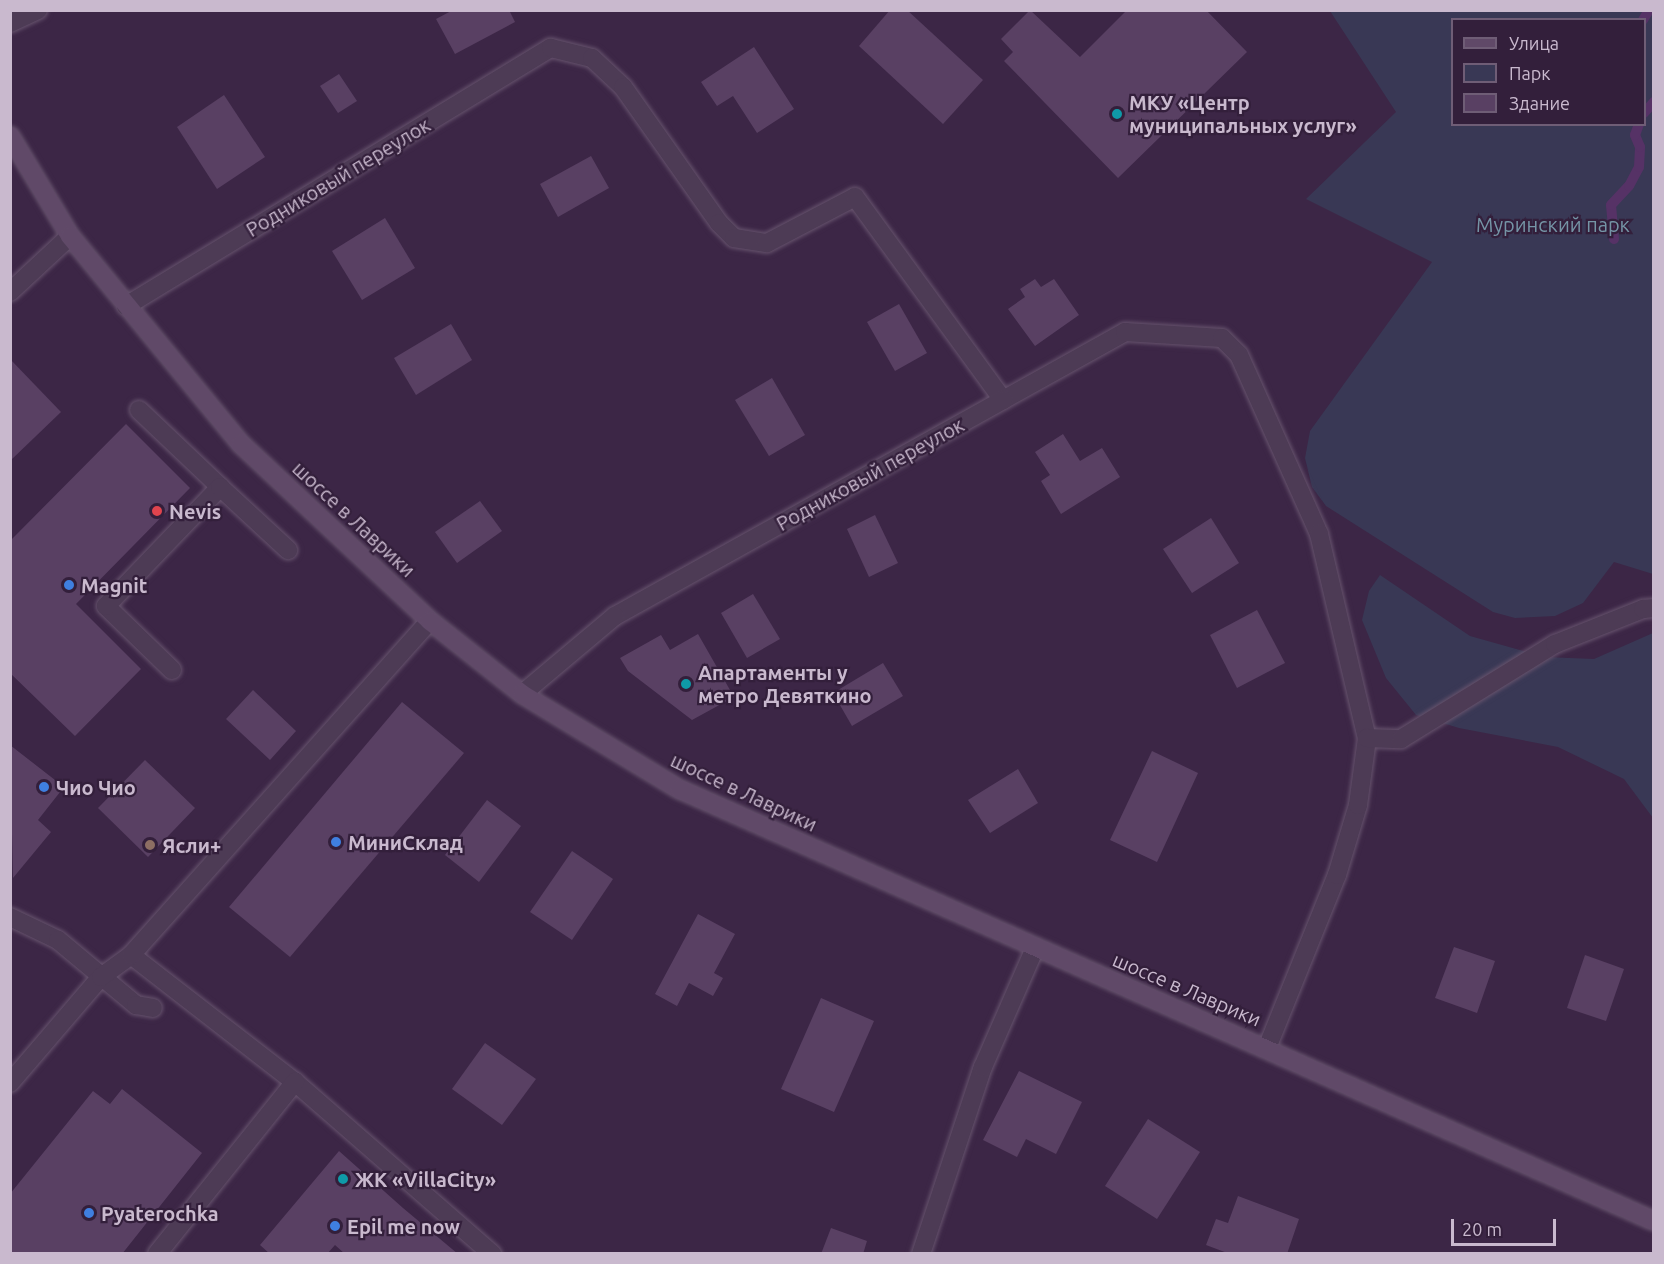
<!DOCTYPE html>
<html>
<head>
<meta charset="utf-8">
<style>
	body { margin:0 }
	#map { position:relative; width:1664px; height:1264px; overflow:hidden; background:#3c2646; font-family:Ubuntu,sans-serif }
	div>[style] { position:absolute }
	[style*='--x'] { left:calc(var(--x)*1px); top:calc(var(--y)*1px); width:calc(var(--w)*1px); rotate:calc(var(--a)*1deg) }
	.green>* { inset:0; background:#393855 }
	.stream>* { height:10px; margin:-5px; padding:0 5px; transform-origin:5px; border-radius:5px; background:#563266 }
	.building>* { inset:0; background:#594063 }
	.roads { filter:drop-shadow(0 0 2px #66536d) drop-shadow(0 0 2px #66536d) }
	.lane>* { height:18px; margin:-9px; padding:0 9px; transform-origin:9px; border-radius:9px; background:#4d3b55 }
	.street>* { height:18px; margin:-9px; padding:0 9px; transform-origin:9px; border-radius:9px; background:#4d3b55 }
	.secondary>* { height:18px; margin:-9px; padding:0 9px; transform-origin:9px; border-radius:9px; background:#604968 }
	.dots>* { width:16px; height:16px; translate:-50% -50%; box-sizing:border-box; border:3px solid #331f3b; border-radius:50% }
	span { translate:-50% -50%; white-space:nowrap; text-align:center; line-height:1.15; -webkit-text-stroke:4.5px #331f3b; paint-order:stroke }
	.poi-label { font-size:20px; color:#c9b9ce; font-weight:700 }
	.left { translate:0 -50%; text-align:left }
	.street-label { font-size:20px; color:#c9b9ce }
	.park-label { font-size:20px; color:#7595a6 }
	.frame { position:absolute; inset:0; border:12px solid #c9b9ce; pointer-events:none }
	.legend { position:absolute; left:1451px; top:18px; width:195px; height:108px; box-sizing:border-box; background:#331f3b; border:2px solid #6f5d76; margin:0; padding:8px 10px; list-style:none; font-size:18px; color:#c9b9ce }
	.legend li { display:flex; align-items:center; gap:12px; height:30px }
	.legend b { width:30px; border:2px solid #6f5d76 }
	.scale { position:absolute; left:1451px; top:1219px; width:105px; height:27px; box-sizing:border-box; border:3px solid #c9b9ce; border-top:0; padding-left:8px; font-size:18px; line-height:21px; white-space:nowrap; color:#c9b9ce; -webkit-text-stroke:4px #331f3b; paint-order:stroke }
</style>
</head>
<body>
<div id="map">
	<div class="green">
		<div style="clip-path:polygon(evenodd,1330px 11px,1653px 11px,1653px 574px,1614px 562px,1583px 603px,1555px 616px,1515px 618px,1493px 612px,1326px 506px,1312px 487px,1305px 458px,1310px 431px,1432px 262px,1306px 199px,1396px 112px,1330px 11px,1452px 20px,1644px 20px,1644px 124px,1452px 124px,1452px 20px)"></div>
		<div style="clip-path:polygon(1380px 575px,1470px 636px,1545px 657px,1594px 659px,1653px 633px,1653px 818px,1624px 779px,1558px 747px,1459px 728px,1416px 715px,1386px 678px,1362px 620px,1369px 591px)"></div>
	</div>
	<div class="stream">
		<div style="--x:1643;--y:20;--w:12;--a:-59"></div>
		<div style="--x:1644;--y:113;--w:15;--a:-48"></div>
		<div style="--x:1614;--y:239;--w:34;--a:-95"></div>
		<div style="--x:1611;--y:205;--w:26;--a:-47"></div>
		<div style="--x:1629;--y:186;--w:21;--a:-62"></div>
		<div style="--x:1639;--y:167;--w:20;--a:-87"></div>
		<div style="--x:1640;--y:147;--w:13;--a:-113"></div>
		<div style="--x:1635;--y:135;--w:12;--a:-70"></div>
	</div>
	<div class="building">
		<div style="clip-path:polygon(453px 10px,509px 10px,515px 22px,455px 54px,436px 19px)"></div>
		<div style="clip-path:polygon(890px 10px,907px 10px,983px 80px,943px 124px,859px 46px)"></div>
		<div style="clip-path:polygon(1030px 10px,1080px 57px,1127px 10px,1206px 10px,1247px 52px,1118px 178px,1004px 61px,1013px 52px,1001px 39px)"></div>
		<div style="clip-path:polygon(754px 47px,794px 109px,757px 133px,733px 96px,717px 106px,701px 82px)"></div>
		<div style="clip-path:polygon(339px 74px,357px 101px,338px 113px,320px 86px)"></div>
		<div style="clip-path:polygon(224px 95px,265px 157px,217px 189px,177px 127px)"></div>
		<div style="clip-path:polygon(591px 156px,609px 188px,558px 217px,540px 184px)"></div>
		<div style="clip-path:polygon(385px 218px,415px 268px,362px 300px,332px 251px)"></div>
		<div style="clip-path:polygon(1035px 279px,1041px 287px,1054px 279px,1079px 315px,1035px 346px,1008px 309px,1025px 297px,1020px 289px)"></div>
		<div style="clip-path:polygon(899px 304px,927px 353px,895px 371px,867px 322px)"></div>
		<div style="clip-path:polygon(451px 324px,472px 360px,416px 395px,394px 358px)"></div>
		<div style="clip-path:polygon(10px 359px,61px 412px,10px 461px)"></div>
		<div style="clip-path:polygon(772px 378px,805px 435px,769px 456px,735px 400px)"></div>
		<div style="clip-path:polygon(126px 424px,190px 488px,76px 604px,141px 669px,75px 736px,10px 673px,10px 541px)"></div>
		<div style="clip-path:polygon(1063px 434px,1080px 461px,1102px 448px,1120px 477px,1061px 514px,1041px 481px,1050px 475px,1035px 452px)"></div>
		<div style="clip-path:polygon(480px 501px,502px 531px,457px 563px,435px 532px)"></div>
		<div style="clip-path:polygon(875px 515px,898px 563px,869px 577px,847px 529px)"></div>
		<div style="clip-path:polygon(1211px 518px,1239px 563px,1192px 593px,1163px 549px)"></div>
		<div style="clip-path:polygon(753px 594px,780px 639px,747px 658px,721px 613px)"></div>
		<div style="clip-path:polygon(1257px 610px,1285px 663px,1237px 688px,1210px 635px)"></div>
		<div style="clip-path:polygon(698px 634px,734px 697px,692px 720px,628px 671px,620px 658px,661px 635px,670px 650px)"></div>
		<div style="clip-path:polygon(883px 663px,903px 696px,852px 726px,833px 693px)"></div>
		<div style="clip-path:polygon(253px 690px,296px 731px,270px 760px,226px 719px)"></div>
		<div style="clip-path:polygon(402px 702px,464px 753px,290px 957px,229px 907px)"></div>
		<div style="clip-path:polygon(10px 745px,64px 787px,38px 820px,51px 832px,13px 878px)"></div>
		<div style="clip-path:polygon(1152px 751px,1198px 773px,1157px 862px,1110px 840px)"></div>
		<div style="clip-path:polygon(145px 760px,195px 808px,148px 857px,98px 808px)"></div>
		<div style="clip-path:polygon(1018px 769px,1038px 803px,990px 833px,968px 800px)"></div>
		<div style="clip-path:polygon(487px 800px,521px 826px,479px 882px,445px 855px)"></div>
		<div style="clip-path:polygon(572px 851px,613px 879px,572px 940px,530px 912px)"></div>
		<div style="clip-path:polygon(698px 914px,735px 934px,714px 973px,723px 978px,713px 996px,689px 983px,677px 1006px,655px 994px)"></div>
		<div style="clip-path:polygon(1454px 947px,1495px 961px,1477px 1013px,1435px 998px)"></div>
		<div style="clip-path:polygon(1585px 955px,1624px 969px,1606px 1021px,1567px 1008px)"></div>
		<div style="clip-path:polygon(821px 998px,874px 1021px,834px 1112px,781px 1089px)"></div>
		<div style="clip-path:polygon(485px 1043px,536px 1079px,502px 1125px,452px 1089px)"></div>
		<div style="clip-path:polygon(1019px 1071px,1082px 1102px,1056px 1154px,1026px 1139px,1017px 1157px,983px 1140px)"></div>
		<div style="clip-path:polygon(122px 1089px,202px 1153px,122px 1254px,10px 1254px,10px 1194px,93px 1091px,110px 1104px)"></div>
		<div style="clip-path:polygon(1148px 1119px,1200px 1152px,1157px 1219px,1105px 1186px)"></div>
		<div style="clip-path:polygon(339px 1151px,403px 1208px,458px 1254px,345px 1254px,335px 1245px,327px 1254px,270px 1254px,260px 1245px)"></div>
		<div style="clip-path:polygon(1238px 1196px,1299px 1219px,1287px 1254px,1230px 1254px,1206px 1245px,1216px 1219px,1228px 1223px)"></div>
		<div style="clip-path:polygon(831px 1228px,867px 1241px,863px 1254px,821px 1254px)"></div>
	</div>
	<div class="roads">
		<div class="lane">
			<div style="--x:10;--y:23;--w:31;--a:-25"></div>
			<div style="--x:10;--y:292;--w:82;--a:-43"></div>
			<div style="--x:1003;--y:400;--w:140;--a:-29.1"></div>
			<div style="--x:1125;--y:332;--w:97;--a:3.5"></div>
			<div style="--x:1222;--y:338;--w:24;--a:45"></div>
			<div style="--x:1239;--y:355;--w:196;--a:65.9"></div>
			<div style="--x:1319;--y:534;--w:210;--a:76.8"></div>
			<div style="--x:139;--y:410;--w:112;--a:43.5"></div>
			<div style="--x:172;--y:670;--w:92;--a:-135.9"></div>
			<div style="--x:106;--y:606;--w:165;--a:-46.2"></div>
			<div style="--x:220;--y:487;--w:93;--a:42.8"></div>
			<div style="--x:10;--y:917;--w:53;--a:25.6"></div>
			<div style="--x:58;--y:940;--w:102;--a:39.8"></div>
			<div style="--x:136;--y:1005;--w:17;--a:10"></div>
			<div style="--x:131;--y:955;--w:207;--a:37.8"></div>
			<div style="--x:295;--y:1082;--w:262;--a:41.1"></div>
			<div style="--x:1267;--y:1048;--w:187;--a:-68"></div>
			<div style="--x:1337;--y:875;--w:73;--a:-73.3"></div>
			<div style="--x:1358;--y:805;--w:68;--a:-82.3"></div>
			<div style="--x:1367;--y:738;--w:34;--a:2"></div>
			<div style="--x:1401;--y:739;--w:181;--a:-31.7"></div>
			<div style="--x:1555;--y:644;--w:95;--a:-21.7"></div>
			<div style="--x:1643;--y:609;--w:11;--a:-5"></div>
		</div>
		<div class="street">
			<div style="--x:126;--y:306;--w:497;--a:-31.3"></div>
			<div style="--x:551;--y:48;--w:42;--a:13.7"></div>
			<div style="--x:592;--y:58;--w:42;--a:43.1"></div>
			<div style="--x:623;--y:87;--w:166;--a:54.8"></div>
			<div style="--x:719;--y:223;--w:21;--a:45"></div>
			<div style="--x:734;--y:238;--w:33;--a:9"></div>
			<div style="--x:767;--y:243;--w:99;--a:-27.6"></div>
			<div style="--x:855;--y:197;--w:251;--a:53.9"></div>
			<div style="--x:1003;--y:400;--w:444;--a:150.9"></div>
			<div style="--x:615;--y:616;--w:121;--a:140"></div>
			<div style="--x:10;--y:1083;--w:140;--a:-49.4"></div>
			<div style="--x:101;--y:977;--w:37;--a:-36"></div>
			<div style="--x:131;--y:955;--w:448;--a:-48.2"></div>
			<div style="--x:157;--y:1254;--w:221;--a:-51.3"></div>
			<div style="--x:921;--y:1254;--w:197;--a:-71.7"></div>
			<div style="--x:983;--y:1067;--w:130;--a:-66.4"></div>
		</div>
		<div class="secondary">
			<div style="--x:10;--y:136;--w:117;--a:59"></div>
			<div style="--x:70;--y:236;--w:269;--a:50.6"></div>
			<div style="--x:241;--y:444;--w:259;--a:43.1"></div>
			<div style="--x:430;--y:621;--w:117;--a:38.4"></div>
			<div style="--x:522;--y:694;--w:184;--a:31.2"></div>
			<div style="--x:679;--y:789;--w:1066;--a:23.9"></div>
		</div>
	</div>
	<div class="dots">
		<div style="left:1117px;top:114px;background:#0f9aa8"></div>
		<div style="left:157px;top:511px;background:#e0444e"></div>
		<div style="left:69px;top:585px;background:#3f7fe0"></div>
		<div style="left:686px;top:684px;background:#0f9aa8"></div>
		<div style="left:44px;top:787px;background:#3f7fe0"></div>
		<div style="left:336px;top:842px;background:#3f7fe0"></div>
		<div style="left:150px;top:845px;background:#8d6e63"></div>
		<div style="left:343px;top:1179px;background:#0f9aa8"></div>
		<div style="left:89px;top:1213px;background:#3f7fe0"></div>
		<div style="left:335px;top:1226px;background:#3f7fe0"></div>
	</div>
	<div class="poi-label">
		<span class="left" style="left:1129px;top:114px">МКУ «Центр<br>муниципальных услуг»</span>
		<span class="left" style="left:169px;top:511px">Nevis</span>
		<span class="left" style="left:81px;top:585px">Magnit</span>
		<span class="left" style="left:698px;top:684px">Апартаменты у<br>метро Девяткино</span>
		<span class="left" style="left:56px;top:787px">Чио Чио</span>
		<span class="left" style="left:348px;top:842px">МиниСклад</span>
		<span class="left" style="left:162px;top:845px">Ясли+</span>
		<span class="left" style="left:355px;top:1179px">ЖК «VillaCity»</span>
		<span class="left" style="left:101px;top:1213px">Pyaterochka</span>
		<span class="left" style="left:347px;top:1226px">Epil me now</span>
	</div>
	<div class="street-label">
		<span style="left:338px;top:177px;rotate:-31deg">Родниковый переулок</span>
		<span style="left:870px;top:474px;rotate:-29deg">Родниковый переулок</span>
		<span style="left:354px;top:519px;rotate:43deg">шоссе в Лаврики</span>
		<span style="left:744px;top:792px;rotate:25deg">шоссе в Лаврики</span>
		<span style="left:1187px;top:989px;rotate:23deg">шоссе в Лаврики</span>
	</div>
	<div class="park-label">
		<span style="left:1553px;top:224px">Муринский парк</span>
	</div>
	<div class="frame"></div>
	<ul class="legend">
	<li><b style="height:8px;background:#604968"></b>Улица</li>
	<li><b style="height:16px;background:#393855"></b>Парк</li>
	<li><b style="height:16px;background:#594063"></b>Здание</li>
	</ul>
	<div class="scale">20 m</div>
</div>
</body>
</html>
